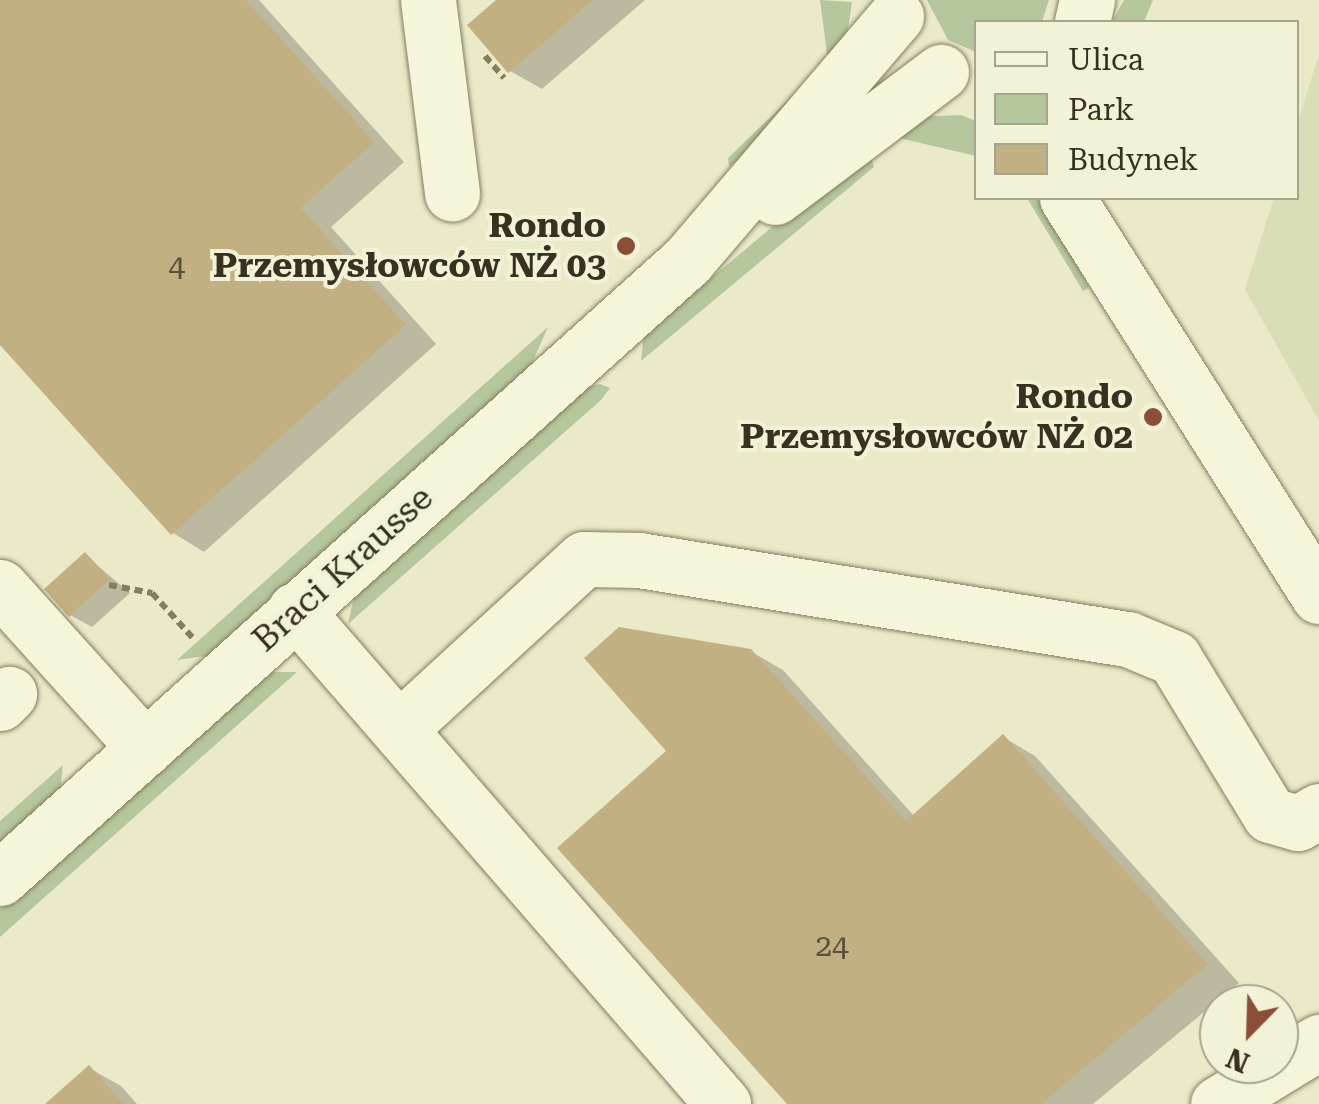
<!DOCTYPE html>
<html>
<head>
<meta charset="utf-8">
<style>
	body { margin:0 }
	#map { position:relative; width:1319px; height:1104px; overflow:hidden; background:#eae9c8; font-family:"Roboto Serif",serif }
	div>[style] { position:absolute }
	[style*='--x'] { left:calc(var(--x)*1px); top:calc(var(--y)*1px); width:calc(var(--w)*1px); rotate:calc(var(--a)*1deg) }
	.farmland>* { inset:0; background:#d9deb6 }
	.green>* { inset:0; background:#b6c79d }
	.shadow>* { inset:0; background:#0003 }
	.building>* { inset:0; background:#c3b082 }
	.path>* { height:6px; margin-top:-3px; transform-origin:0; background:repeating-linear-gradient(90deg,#847d5f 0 8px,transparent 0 13px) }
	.roads { filter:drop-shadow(0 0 2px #847d5f) drop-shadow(0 0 2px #847d5f) }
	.minor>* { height:55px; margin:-27.5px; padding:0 27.5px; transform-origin:27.5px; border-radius:27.5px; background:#f5f5da }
	.dots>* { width:28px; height:28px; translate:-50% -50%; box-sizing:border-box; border:5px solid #f2f2d7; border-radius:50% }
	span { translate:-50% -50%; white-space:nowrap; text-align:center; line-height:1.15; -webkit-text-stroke:8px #f2f2d7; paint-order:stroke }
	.number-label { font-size:30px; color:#595139 }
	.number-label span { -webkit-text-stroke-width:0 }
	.poi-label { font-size:35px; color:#363121; font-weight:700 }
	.right { translate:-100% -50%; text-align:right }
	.street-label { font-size:35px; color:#363121 }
	.legend { position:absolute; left:974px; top:20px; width:325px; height:180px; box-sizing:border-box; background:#f2f2d7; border:2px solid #a7a58e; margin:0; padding:12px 18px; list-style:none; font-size:30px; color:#363121 }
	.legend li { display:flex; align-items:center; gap:20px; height:50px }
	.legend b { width:50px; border:2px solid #a7a58e }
	.north { position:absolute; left:1199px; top:984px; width:100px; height:100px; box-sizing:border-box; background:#f2f2d7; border:2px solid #a7a58e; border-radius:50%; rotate:203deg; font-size:28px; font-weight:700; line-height:40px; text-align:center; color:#363121 }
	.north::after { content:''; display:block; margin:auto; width:35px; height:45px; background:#8c4e36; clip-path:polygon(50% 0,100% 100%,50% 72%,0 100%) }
</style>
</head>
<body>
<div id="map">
	<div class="farmland">
		<div style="clip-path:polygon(1319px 54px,1319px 421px,1245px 289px,1274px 198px,1296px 198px,1297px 125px)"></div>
	</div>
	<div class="green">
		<div style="clip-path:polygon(820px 0,852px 2px,846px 43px,828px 61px)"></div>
		<div style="clip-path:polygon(927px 0,1049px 0,1042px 22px,976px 22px,976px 52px,948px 40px)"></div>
		<div style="clip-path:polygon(1124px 0,1153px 0,1144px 22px,1112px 22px)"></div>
		<div style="clip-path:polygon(808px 81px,787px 122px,729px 167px,728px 158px)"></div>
		<div style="clip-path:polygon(961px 115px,976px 121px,976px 156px,895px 137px,912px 117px)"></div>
		<div style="clip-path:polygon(868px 147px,874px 167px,641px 361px,644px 334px)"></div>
		<div style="clip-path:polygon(1027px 198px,1044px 198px,1089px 288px,1083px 291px)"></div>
		<div style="clip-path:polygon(548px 327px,527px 374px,213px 655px,177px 660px)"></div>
		<div style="clip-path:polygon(600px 384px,610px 388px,601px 400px,348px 624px,355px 593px,582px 388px)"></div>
		<div style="clip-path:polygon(270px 672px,297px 672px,0 937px,0 909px)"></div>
		<div style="clip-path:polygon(63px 765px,60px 792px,0 846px,0 821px)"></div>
	</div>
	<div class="shadow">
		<div style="clip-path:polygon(0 0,259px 0,404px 162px,331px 227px,436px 344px,204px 552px,173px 533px,0 342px)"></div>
		<div style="clip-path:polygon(500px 0,645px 0,542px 89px,510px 71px)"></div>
		<div style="clip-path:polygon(85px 555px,130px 593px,92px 627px,70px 615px)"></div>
		<div style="clip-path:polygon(750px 651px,783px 670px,915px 817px,1003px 737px,1035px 756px,1239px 983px,1093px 1104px,790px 1104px,669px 751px)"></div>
		<div style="clip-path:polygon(89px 1068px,121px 1086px,137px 1104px,49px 1104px)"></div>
	</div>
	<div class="building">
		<div style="clip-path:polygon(0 0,246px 0,374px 142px,301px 208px,406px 325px,171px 535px,0 345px)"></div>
		<div style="clip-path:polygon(496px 0,593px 0,508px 73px,467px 25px)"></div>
		<div style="clip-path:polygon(85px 552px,110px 579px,69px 617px,44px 589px)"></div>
		<div style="clip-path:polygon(619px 627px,751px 649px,906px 821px,1003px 734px,1208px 964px,1041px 1104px,787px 1104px,557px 848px,666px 751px,584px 658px)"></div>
		<div style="clip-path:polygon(89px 1065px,124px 1104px,45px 1104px)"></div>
	</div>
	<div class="path">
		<div style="--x:485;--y:56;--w:29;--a:49"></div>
		<div style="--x:109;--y:585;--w:44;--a:10.5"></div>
		<div style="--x:152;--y:593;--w:61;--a:47.7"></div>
	</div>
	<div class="roads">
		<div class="minor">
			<div style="--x:428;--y:0;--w:195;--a:82.9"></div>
			<div style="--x:1082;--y:22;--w:23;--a:-77"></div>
			<div style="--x:775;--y:197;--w:208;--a:-37"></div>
			<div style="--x:1067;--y:198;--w:471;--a:57.7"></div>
			<div style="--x:0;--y:587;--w:217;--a:48"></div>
			<div style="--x:295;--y:610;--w:654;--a:49.09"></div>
			<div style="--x:0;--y:703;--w:13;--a:-45"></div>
			<div style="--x:399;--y:729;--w:251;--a:-42.6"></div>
			<div style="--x:584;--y:559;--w:55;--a:1"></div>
			<div style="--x:639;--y:560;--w:495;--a:9.2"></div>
			<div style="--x:1128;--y:639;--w:50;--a:22.4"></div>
			<div style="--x:1174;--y:658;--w:184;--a:58.6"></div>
			<div style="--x:1270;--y:815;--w:29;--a:16"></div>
			<div style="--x:1298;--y:823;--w:24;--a:-30"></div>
			<div style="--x:0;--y:878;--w:923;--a:-41.93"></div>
			<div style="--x:687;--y:261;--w:322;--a:-49.5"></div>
			<div style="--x:1218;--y:1104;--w:119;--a:-31.5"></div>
		</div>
	</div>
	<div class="dots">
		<div style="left:626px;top:246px;background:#8c4e36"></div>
		<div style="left:1153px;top:417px;background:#8c4e36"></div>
	</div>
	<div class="number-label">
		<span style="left:177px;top:266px">4</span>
		<span style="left:832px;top:946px">24</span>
	</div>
	<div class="poi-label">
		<span class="right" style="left:606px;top:246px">Rondo<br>Przemysłowców NŻ 03</span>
		<span class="right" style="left:1133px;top:417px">Rondo<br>Przemysłowców NŻ 02</span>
	</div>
	<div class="street-label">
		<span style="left:343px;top:569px;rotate:-42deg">Braci Krausse</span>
	</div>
	<ul class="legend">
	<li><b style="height:12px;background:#f5f5da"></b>Ulica</li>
	<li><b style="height:28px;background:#b6c79d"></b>Park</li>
	<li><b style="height:28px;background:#c3b082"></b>Budynek</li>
	</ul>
	<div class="north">N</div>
</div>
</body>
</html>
